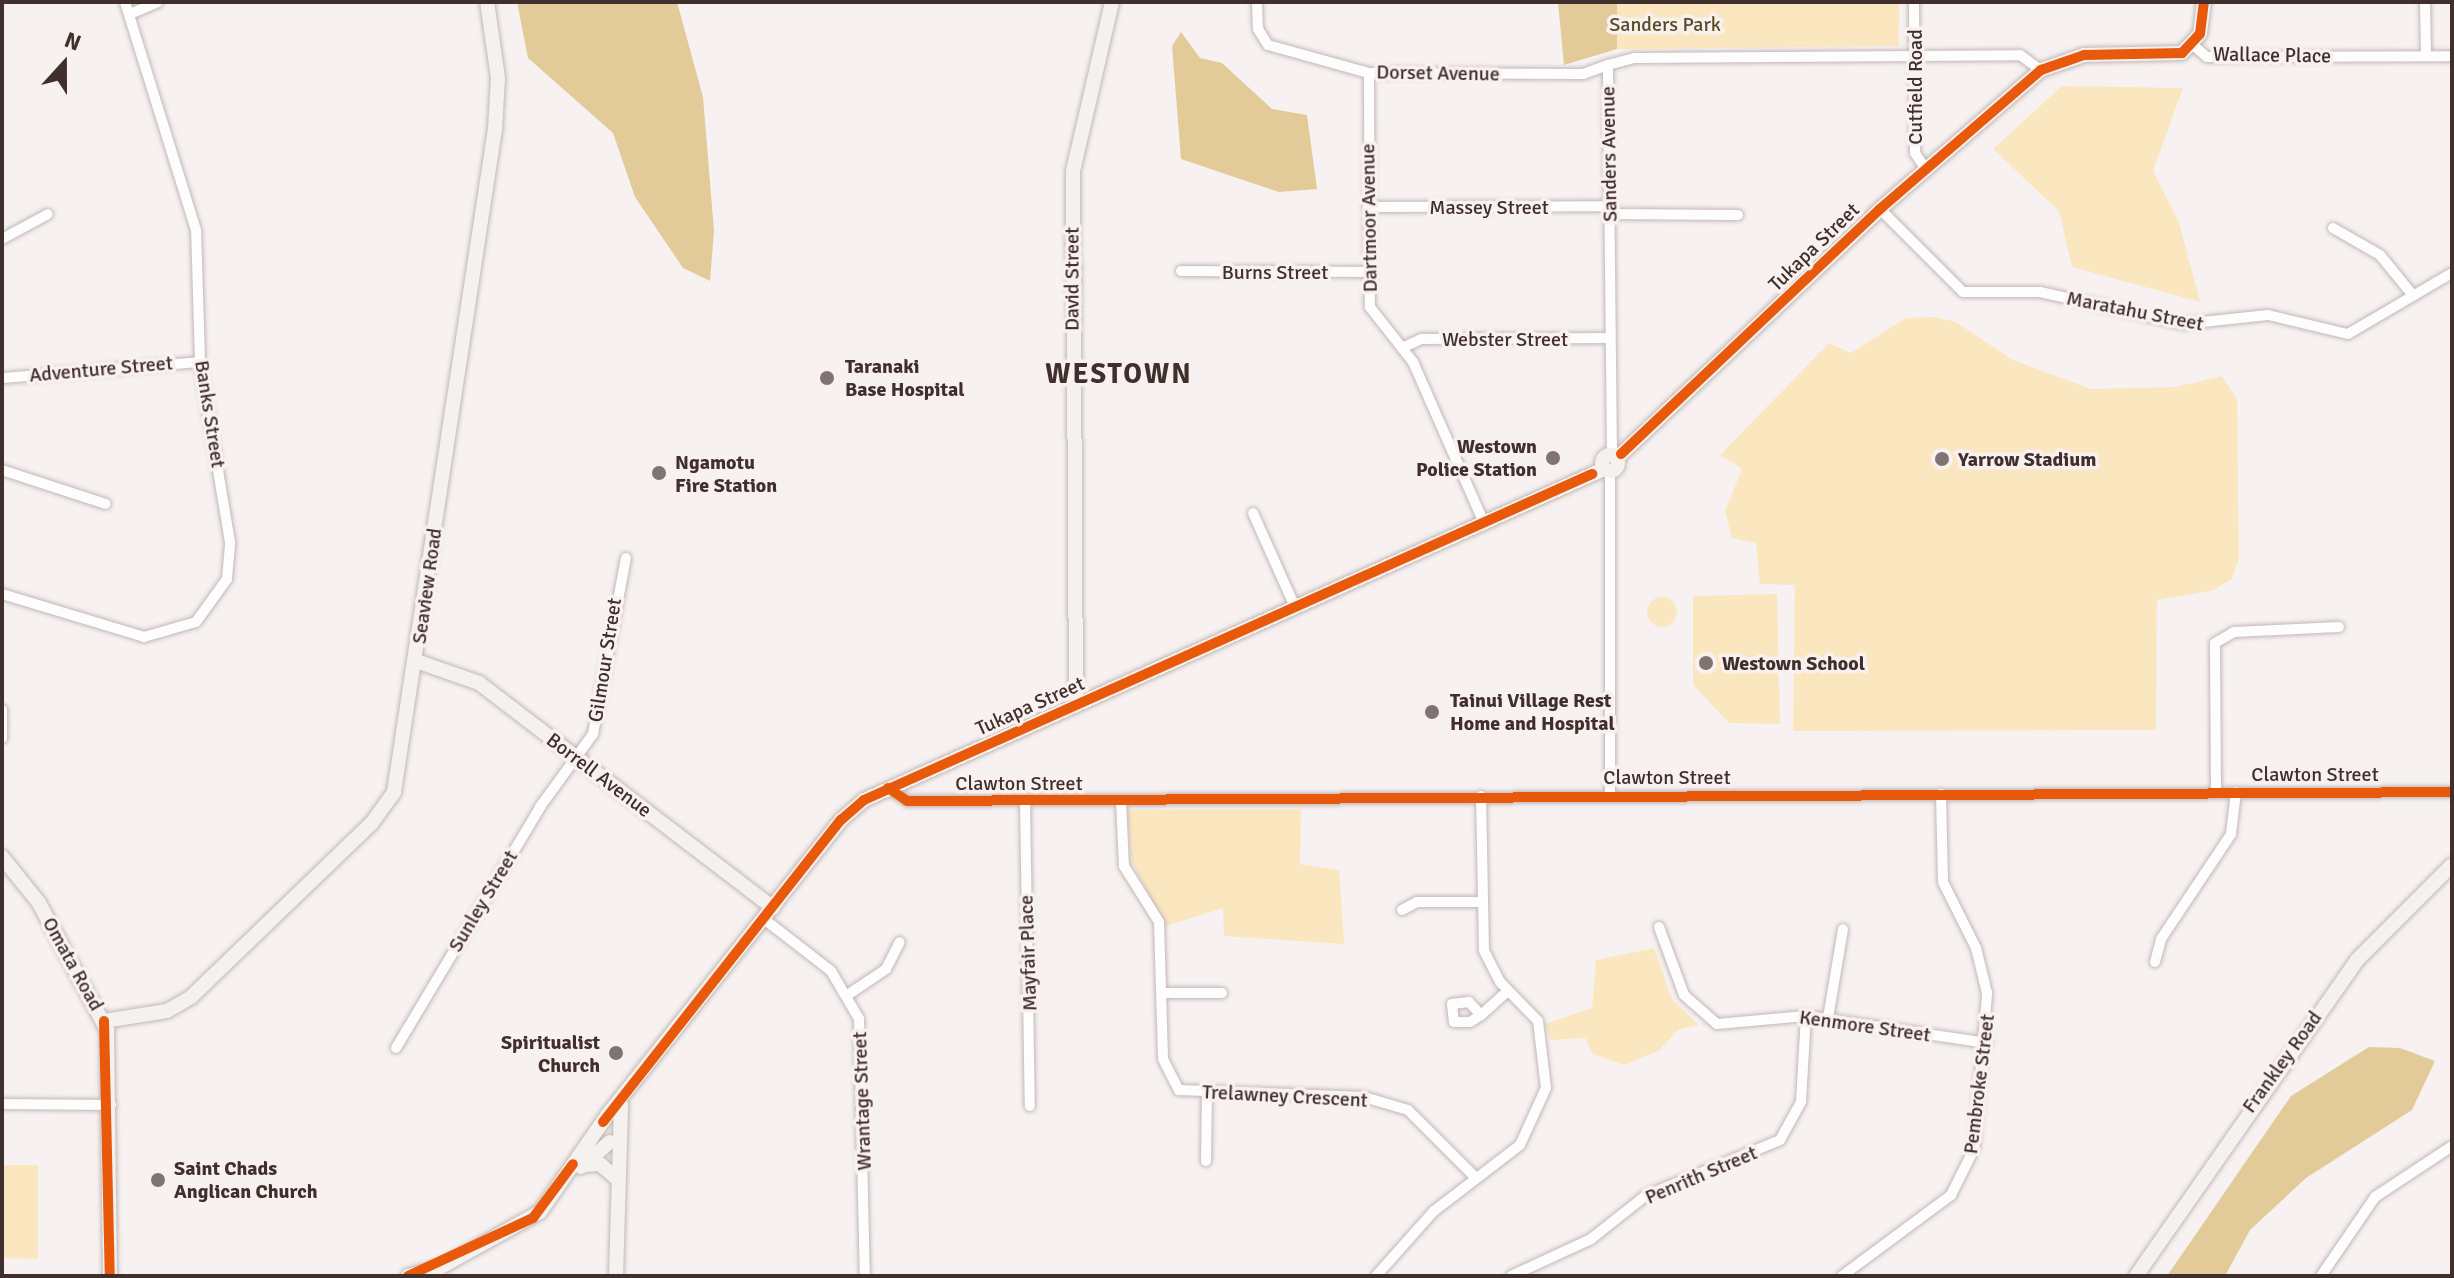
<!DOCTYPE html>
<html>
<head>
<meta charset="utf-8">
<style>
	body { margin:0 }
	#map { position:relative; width:2454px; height:1278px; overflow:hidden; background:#f7f2f1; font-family:Signika,sans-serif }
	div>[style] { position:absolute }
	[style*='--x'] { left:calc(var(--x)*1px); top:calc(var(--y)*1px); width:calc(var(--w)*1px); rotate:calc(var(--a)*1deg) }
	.green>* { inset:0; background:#fae7c0 }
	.round { border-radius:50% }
	.forest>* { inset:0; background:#e2cb99 }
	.roads { filter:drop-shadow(0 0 2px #c2b8b7) drop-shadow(0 0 2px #c2b8b7) }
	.street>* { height:10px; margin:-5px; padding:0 5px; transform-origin:5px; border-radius:5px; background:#fefdfd }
	.secondary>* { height:14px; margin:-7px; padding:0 7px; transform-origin:7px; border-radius:7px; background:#f4f1ef }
	.secondary>.ring { margin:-7px; padding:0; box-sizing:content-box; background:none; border:14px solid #f4f1ef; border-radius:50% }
	.cycleway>* { height:10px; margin:-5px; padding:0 5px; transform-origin:5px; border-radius:5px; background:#e8590c }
	.dots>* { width:22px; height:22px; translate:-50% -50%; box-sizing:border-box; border:4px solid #f9f1ef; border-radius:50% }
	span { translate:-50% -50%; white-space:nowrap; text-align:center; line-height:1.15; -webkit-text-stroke:7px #f9f1ef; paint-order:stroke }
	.park-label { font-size:20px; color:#5a4a24 }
	.street-label { font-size:20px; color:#40302d }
	.poi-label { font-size:20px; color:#40302d; font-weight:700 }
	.left { translate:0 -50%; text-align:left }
	.right { translate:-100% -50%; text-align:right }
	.district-label { font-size:28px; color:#40302d; font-weight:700; letter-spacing:2px }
	.frame { position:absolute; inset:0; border:4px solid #40302d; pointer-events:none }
	.north { position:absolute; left:24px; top:24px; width:80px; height:80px; -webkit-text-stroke:6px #f9f1ef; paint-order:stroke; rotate:21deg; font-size:22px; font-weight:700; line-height:32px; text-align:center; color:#40302d }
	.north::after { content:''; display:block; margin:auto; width:28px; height:36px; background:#40302d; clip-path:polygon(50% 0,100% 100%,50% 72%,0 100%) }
</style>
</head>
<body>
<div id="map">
	<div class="green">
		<div style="clip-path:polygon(1617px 2px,1899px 2px,1899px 46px,1617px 49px)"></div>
		<div style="clip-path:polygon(2062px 86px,2183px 88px,2153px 171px,2179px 222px,2200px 302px,2072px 267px,2059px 211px,1993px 149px)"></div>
		<div style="clip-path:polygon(1934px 317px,1956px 322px,2013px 360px,2091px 389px,2175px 387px,2222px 376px,2237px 399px,2239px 558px,2232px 579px,2214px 590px,2157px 600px,2156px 730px,1793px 731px,1795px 585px,1760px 584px,1756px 543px,1732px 538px,1725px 511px,1742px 469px,1720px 455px,1829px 343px,1851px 353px,1906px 318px)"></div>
		<div style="clip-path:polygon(1777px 594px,1780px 724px,1729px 723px,1693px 685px,1693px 596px)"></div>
		<div class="round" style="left:1647px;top:597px;width:30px;height:30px"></div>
		<div style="clip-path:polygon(1301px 809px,1300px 864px,1339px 870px,1344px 944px,1224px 936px,1223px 908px,1166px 926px,1131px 861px,1127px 810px)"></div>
		<div style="clip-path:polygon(1654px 948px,1672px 999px,1699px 1025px,1679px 1029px,1658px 1051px,1624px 1065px,1593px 1054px,1585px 1038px,1551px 1040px,1545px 1024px,1592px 1008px,1596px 960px)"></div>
		<div style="clip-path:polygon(2px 1165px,38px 1165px,38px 1259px,2px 1258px)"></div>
	</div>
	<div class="forest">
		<div style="clip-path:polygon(517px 2px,677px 2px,703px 97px,714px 231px,710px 281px,683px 268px,635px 197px,613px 133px,528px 58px)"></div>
		<div style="clip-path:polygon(1558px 2px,1617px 2px,1617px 49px,1564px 65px)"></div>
		<div style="clip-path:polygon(1181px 32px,1200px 58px,1222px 63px,1272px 109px,1307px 115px,1317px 189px,1279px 192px,1181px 159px,1172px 46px)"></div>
		<div style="clip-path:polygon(2369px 1047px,2400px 1048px,2435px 1061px,2412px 1110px,2306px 1178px,2250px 1230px,2225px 1276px,2167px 1276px,2291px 1096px)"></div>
	</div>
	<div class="roads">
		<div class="street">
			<div style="--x:1257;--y:2;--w:27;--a:88"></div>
			<div style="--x:1258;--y:29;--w:19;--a:58"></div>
			<div style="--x:1268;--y:45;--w:105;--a:15.5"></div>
			<div style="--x:1369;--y:73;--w:214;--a:0.3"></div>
			<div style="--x:1583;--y:74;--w:27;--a:-20"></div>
			<div style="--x:1914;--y:2;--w:151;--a:89.6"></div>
			<div style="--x:1915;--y:153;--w:18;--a:56"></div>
			<div style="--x:2425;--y:2;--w:54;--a:88.9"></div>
			<div style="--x:130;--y:14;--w:30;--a:-23"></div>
			<div style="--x:2193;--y:45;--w:18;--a:41"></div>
			<div style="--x:2207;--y:57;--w:245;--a:-0.2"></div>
			<div style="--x:1369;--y:73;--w:234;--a:89.8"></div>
			<div style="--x:1370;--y:307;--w:70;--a:52"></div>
			<div style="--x:1413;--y:362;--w:176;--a:66.2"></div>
			<div style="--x:1368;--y:207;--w:242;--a:-0.2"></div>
			<div style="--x:1880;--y:209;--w:117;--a:45"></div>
			<div style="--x:1963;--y:292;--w:77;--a:0"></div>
			<div style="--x:2040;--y:292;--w:148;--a:12.5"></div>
			<div style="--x:2184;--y:324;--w:84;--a:-6.1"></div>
			<div style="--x:2268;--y:315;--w:82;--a:13.4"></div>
			<div style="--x:2348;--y:334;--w:121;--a:-30.4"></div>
			<div style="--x:1610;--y:214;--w:128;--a:0.4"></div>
			<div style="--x:2333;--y:228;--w:54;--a:29.9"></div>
			<div style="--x:2380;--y:255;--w:49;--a:50.8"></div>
			<div style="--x:2;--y:239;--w:52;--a:-28.5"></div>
			<div style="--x:1181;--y:271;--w:187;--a:0.3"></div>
			<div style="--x:1404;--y:347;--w:19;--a:-25"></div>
			<div style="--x:1421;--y:339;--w:188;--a:-0.3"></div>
			<div style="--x:2;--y:378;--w:199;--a:-4.6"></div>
			<div style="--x:1612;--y:455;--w:390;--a:-90.6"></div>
			<div style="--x:1608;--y:65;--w:28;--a:-15"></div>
			<div style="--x:1635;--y:58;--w:385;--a:-0.4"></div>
			<div style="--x:2020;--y:55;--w:26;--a:36"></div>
			<div style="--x:2;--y:470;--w:109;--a:18.1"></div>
			<div style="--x:1610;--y:471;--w:324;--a:90"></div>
			<div style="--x:1253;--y:513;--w:103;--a:65.9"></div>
			<div style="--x:2;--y:594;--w:148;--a:16.8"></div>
			<div style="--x:144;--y:637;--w:54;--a:-16.1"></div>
			<div style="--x:196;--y:622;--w:53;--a:-54.2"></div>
			<div style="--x:227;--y:579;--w:37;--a:-85"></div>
			<div style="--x:230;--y:542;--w:182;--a:-99.5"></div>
			<div style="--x:200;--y:362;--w:132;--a:-91.7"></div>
			<div style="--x:196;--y:230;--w:239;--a:-107.3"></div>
			<div style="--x:2;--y:710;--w:28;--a:90"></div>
			<div style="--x:888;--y:788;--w:23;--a:34"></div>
			<div style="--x:907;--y:801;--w:1545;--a:-0.33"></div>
			<div style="--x:2216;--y:793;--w:150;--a:-90.4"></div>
			<div style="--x:2215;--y:643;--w:22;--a:-30"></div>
			<div style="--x:2234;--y:632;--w:105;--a:-2.7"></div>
			<div style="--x:1025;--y:801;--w:305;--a:89.1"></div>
			<div style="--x:1121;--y:801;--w:65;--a:87.4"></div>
			<div style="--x:1124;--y:866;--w:66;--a:58"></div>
			<div style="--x:1159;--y:922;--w:137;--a:88.3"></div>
			<div style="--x:1163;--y:1059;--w:35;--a:63"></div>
			<div style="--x:1179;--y:1090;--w:185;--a:2.2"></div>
			<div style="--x:1364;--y:1097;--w:46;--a:16.5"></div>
			<div style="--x:1408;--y:1110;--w:96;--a:45"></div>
			<div style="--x:1402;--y:910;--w:17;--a:-28"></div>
			<div style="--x:1417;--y:902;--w:64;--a:0"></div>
			<div style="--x:764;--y:919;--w:85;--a:37.8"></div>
			<div style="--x:831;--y:971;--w:56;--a:59.7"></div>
			<div style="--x:859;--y:1019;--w:257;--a:88.7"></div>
			<div style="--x:1659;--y:927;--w:72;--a:69.8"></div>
			<div style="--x:1684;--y:995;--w:44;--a:41.3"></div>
			<div style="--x:1717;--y:1024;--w:89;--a:-5.1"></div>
			<div style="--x:1806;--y:1016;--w:183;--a:8.5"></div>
			<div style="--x:2155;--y:962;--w:24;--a:-75"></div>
			<div style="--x:2161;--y:939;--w:126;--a:-56.3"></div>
			<div style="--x:2231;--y:834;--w:42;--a:-83.2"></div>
			<div style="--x:1167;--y:993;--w:55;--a:0"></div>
			<div style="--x:849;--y:994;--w:45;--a:-34"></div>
			<div style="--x:886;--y:969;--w:30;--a:-63"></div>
			<div style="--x:1481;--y:1015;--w:18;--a:-133"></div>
			<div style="--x:1469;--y:1002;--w:17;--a:173"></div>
			<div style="--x:1452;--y:1004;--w:18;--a:84"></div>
			<div style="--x:1454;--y:1022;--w:16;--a:0"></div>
			<div style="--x:1470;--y:1022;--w:13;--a:-32"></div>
			<div style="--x:1481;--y:1015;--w:36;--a:-42"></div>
			<div style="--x:1828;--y:1018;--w:90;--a:-80.4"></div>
			<div style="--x:396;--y:1048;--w:281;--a:-59.1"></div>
			<div style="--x:540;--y:807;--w:90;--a:-54"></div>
			<div style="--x:593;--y:734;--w:179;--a:-79.4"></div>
			<div style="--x:2;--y:1104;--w:109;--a:0.5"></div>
			<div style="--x:1206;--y:1161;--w:70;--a:-89.2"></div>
			<div style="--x:1376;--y:1276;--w:87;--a:-48.3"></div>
			<div style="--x:1434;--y:1211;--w:108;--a:-37.5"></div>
			<div style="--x:1520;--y:1145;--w:63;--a:-65.5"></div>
			<div style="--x:1546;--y:1088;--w:67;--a:-96.8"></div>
			<div style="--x:1538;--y:1021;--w:54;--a:-134.3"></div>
			<div style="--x:1500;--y:982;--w:36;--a:-117"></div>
			<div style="--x:1484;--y:950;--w:154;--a:-91.1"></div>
			<div style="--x:1511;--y:1276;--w:88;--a:-24.8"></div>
			<div style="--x:1591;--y:1239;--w:69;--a:-38.5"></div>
			<div style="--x:1645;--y:1196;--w:146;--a:-22.5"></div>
			<div style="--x:1780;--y:1140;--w:43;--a:-61.1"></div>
			<div style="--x:1801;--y:1102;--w:86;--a:-86.7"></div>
			<div style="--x:1842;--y:1276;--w:136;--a:-36.6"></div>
			<div style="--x:1951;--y:1195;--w:51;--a:-63.4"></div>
			<div style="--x:1974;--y:1149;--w:157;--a:-85.2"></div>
			<div style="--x:1987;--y:993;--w:46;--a:-103.7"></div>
			<div style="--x:1976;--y:948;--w:74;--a:-116.6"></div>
			<div style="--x:1943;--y:882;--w:88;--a:-91.3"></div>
			<div style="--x:2321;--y:1276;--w:96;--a:-55.6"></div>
			<div style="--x:2375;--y:1197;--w:92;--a:-33.5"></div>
		</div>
		<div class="secondary">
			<div class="ring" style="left:1602px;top:455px;width:2px;height:2px"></div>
			<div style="--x:1617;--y:458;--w:362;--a:-43.4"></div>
			<div style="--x:1880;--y:209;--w:213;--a:-40.8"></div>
			<div style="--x:2041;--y:70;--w:46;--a:-19.2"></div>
			<div style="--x:2084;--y:55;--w:98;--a:-1.2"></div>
			<div style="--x:2182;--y:53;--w:26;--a:-47"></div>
			<div style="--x:2200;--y:34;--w:32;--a:-83"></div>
			<div style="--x:416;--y:661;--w:67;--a:19.2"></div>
			<div style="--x:479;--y:683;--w:370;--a:37.4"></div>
			<div style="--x:1076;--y:705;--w:534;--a:-90.32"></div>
			<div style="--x:1073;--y:171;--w:173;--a:-77"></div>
			<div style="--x:2;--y:857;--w:59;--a:51.2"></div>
			<div style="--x:39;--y:903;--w:144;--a:61.8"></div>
			<div style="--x:107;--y:1030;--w:246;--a:89.3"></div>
			<div style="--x:104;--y:1021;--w:64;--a:-9"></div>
			<div style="--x:167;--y:1011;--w:28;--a:-30"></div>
			<div style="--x:191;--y:997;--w:250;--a:-43.9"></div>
			<div style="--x:371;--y:824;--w:39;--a:-54"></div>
			<div style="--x:394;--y:792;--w:671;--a:-81.34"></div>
			<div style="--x:495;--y:129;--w:51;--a:-86.6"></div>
			<div style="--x:498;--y:78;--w:77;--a:-98.2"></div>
			<div style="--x:584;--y:1165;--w:16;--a:-4"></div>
			<div style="--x:600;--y:1164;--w:21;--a:41"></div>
			<div style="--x:581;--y:1167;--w:38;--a:-41"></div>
			<div style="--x:408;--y:1276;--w:34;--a:-15"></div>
			<div style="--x:441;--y:1267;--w:113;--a:-29.1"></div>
			<div style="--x:540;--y:1212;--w:119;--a:-55.2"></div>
			<div style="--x:608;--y:1114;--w:375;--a:-51.6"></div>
			<div style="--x:841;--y:820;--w:30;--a:-41"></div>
			<div style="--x:864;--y:800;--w:811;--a:-24.1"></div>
			<div style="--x:616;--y:1276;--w:171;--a:-88.3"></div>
			<div style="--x:2136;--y:1276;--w:386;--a:-55"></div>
			<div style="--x:2357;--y:960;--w:134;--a:-45"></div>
		</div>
	</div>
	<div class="cycleway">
		<div style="--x:1621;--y:454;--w:357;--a:-43.4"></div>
		<div style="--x:1880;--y:209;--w:213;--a:-40.8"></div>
		<div style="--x:2041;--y:70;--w:46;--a:-19.2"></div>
		<div style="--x:2084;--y:55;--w:98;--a:-1.2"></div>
		<div style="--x:2182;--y:53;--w:26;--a:-47"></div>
		<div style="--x:2200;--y:34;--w:32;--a:-83"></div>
		<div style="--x:888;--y:788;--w:23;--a:34"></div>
		<div style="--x:907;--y:801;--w:1545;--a:-0.33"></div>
		<div style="--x:104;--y:1021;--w:255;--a:88.7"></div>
		<div style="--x:603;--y:1122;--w:385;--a:-51.8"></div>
		<div style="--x:841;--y:820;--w:30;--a:-41"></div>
		<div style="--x:864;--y:800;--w:798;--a:-24.12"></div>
		<div style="--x:408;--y:1276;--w:138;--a:-24.9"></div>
		<div style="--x:533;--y:1218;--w:67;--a:-53.5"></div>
	</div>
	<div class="dots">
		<div style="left:827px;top:378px;background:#807472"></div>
		<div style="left:1553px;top:458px;background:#807472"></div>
		<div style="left:1942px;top:459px;background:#807472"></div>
		<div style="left:659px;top:473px;background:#807472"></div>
		<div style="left:1706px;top:663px;background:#807472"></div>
		<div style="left:1432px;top:712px;background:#807472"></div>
		<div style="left:616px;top:1053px;background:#807472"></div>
		<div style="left:158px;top:1180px;background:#807472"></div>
	</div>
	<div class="park-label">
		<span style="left:1665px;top:24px">Sanders Park</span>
	</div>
	<div class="street-label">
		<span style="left:2272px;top:55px;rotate:1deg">Wallace Place</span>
		<span style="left:1438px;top:73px;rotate:1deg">Dorset Avenue</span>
		<span style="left:1915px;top:87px;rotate:-90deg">Cutfield Road</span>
		<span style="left:1609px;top:154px;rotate:-91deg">Sanders Avenue</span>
		<span style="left:1489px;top:207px">Massey Street</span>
		<span style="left:1369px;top:218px;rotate:-91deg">Dartmoor Avenue</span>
		<span style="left:1814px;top:247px;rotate:-44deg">Tukapa Street</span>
		<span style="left:1275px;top:272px">Burns Street</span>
		<span style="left:1072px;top:279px;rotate:-90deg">David Street</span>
		<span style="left:2135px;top:311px;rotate:11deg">Maratahu Street</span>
		<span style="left:1505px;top:339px">Webster Street</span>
		<span style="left:101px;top:369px;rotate:-5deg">Adventure Street</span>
		<span style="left:210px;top:414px;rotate:81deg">Banks Street</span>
		<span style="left:427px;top:586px;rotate:-82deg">Seaview Road</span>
		<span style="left:605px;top:660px;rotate:-81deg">Gilmour Street</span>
		<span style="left:1030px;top:706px;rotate:-24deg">Tukapa Street</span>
		<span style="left:2315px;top:774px">Clawton Street</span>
		<span style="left:599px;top:775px;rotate:37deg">Borrell Avenue</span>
		<span style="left:1667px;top:777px">Clawton Street</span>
		<span style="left:1019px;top:783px">Clawton Street</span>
		<span style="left:483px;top:901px;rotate:-59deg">Sunley Street</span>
		<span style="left:1028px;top:953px;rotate:-92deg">Mayfair Place</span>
		<span style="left:73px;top:964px;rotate:61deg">Omata Road</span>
		<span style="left:1865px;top:1026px;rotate:8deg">Kenmore Street</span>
		<span style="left:2282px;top:1062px;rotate:-54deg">Frankley Road</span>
		<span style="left:1979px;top:1084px;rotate:-83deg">Pembroke Street</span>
		<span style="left:1285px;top:1096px;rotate:3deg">Trelawney Crescent</span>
		<span style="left:862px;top:1101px;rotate:-92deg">Wrantage Street</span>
		<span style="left:1701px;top:1175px;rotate:-23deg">Penrith Street</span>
	</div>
	<div class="poi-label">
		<span class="left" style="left:845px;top:378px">Taranaki<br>Base Hospital</span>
		<span class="right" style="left:1537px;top:458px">Westown<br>Police Station</span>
		<span class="left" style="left:1958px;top:459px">Yarrow Stadium</span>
		<span class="left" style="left:675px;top:474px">Ngamotu<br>Fire Station</span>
		<span class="left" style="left:1722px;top:663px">Westown School</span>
		<span class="left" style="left:1450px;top:712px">Tainui Village Rest<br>Home and Hospital</span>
		<span class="right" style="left:600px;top:1054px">Spiritualist<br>Church</span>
		<span class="left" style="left:174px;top:1180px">Saint Chads<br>Anglican Church</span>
	</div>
	<div class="district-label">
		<span style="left:1119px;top:374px">WESTOWN</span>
	</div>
	<div class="frame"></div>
	<div class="north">N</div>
</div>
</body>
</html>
